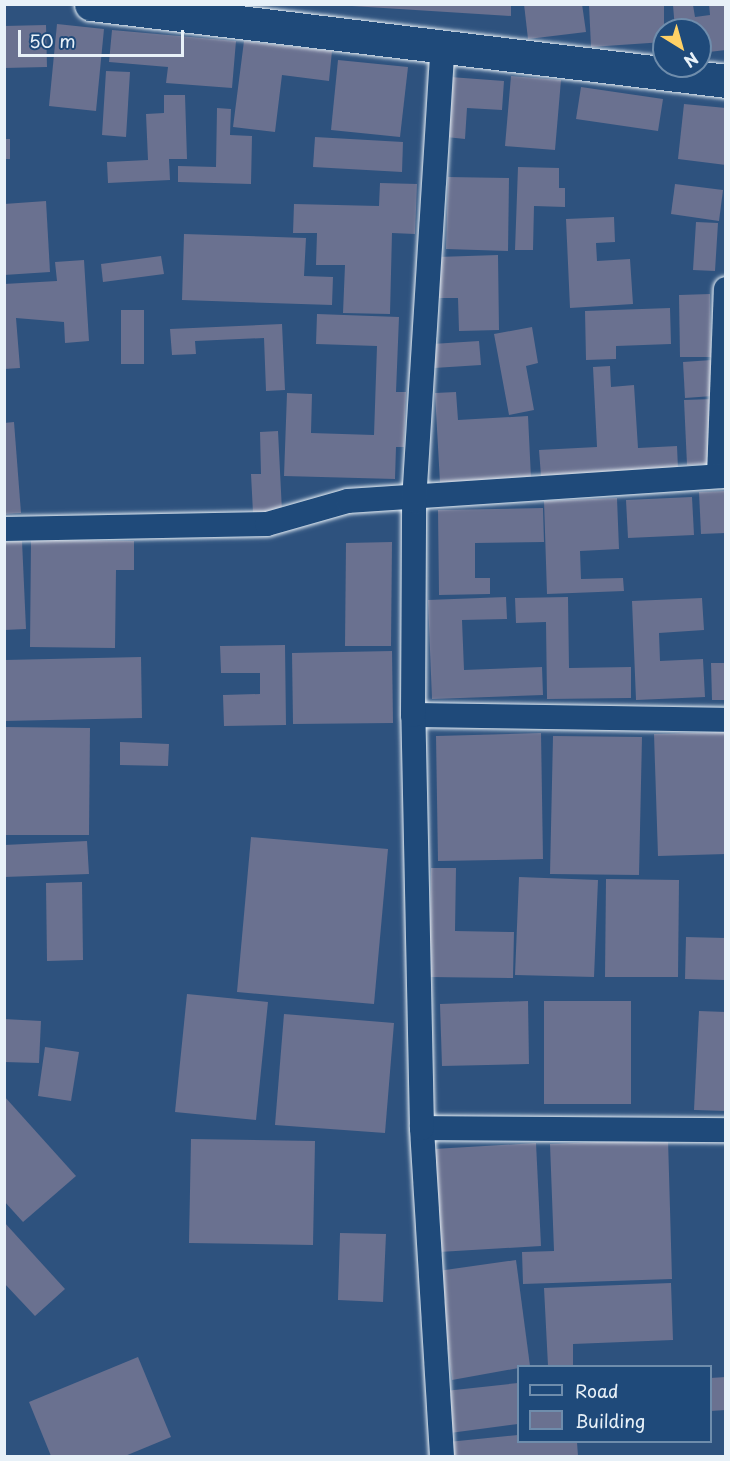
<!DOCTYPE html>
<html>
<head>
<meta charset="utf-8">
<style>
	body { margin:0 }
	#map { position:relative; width:730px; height:1461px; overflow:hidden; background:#2e527e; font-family:"Playpen Sans",sans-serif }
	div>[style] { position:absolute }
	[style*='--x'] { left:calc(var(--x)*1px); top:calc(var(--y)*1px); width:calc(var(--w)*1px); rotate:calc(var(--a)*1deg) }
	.building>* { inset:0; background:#6a7190 }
	.roads { filter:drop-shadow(0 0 2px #e8f1f8) drop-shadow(0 0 2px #e8f1f8) }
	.minor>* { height:24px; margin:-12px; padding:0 12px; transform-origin:12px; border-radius:12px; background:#1f4a7a }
	.secondary>* { height:33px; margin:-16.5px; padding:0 16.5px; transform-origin:16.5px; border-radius:16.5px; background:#1f4a7a }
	span { translate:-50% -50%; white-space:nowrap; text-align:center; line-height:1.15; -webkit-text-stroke:6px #1f4a7a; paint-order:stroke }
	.frame { position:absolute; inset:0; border:6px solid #e8f1f8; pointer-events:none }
	.legend { position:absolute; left:517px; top:1365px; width:195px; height:78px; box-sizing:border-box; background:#1f4a7a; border:2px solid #6f8dac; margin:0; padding:8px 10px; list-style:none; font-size:18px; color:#e8f1f8 }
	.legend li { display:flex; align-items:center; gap:12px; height:30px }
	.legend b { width:30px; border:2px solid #6f8dac }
	.north { position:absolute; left:652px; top:18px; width:60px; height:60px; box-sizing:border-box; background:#1f4a7a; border:2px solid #6f8dac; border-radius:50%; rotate:143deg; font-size:16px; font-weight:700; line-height:24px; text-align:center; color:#e8f1f8 }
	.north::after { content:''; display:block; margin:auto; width:21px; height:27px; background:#ffd166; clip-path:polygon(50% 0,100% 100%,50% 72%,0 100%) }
	.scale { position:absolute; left:18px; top:30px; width:166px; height:27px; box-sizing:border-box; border:3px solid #e8f1f8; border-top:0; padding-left:8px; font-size:18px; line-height:21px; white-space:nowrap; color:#e8f1f8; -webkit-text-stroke:4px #1f4a7a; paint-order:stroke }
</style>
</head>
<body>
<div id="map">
	<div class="building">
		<div style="clip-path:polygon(352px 4px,511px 4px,511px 16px,352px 6px)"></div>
		<div style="clip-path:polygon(524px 4px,582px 4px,586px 32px,528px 39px)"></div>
		<div style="clip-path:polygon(589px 4px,664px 4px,664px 42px,591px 47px)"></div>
		<div style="clip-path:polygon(709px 4px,726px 4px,726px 50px,700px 53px,700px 30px,675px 30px,673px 5px,693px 5px,695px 17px,710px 15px)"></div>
		<div style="clip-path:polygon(57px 24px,104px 29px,96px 111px,49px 106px)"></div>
		<div style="clip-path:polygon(46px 25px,47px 67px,4px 68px,4px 26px)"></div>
		<div style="clip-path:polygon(112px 30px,236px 41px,232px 88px,166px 83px,168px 67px,109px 62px)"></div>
		<div style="clip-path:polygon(244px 41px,332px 51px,329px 81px,282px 75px,275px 132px,233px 127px)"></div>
		<div style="clip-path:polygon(338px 60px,408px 67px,400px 137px,331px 130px)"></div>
		<div style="clip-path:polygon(106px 71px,130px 72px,126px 137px,102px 135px)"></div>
		<div style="clip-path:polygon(511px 76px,561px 80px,555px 150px,505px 146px)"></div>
		<div style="clip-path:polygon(450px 77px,504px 81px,502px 110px,467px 108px,465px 139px,446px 137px)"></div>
		<div style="clip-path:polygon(581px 87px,663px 99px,658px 131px,576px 119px)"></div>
		<div style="clip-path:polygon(164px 95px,185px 95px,187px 159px,169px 159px,170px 180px,108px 183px,107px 162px,148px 160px,146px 114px,164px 113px)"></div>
		<div style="clip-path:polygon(684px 104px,726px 108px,726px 165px,678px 159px)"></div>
		<div style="clip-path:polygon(217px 108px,231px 109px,230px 135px,252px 136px,251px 184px,178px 182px,178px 166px,216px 167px)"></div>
		<div style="clip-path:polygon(315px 137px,403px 142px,402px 172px,313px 167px)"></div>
		<div style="clip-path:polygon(4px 139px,10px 139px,10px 159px,4px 159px)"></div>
		<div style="clip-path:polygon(518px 167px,559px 168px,559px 188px,565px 188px,565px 207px,534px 206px,533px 250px,515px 250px)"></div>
		<div style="clip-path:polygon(448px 177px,509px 178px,508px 251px,446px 249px)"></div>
		<div style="clip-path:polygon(380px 183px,417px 184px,415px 234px,392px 233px,390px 314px,343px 313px,345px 265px,316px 265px,317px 233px,293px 233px,294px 204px,379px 206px)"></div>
		<div style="clip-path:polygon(675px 184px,723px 190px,719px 221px,671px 214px)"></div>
		<div style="clip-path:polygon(46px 201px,50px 272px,4px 275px,4px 204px)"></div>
		<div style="clip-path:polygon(614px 217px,615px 242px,596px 243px,597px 261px,630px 259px,633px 304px,570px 308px,566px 219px)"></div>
		<div style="clip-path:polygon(696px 222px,718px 223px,715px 271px,693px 270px)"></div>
		<div style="clip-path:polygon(184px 234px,306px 238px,304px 276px,333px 277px,332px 305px,182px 300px)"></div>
		<div style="clip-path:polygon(498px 255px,499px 330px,459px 331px,458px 298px,438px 298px,437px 257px)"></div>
		<div style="clip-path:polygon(161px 256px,164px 274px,103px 282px,101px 264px)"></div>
		<div style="clip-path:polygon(84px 260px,89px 341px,65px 343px,64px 322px,16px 318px,20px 368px,4px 369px,4px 284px,57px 281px,55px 262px)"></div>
		<div style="clip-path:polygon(710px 294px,711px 357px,680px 357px,679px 295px)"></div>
		<div style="clip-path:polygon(670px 308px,671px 344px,616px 346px,616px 359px,586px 360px,585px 311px)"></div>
		<div style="clip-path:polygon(121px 310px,144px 310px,144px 364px,121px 364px)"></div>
		<div style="clip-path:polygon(317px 314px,399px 317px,396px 392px,406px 392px,404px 447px,396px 447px,395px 479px,284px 476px,287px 393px,312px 394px,311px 433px,374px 435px,377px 346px,316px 344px)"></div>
		<div style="clip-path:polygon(282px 324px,285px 390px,266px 391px,264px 338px,195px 341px,196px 354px,172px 355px,170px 329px)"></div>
		<div style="clip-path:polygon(532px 327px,538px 363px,526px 366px,534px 410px,509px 415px,494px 334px)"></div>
		<div style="clip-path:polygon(479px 341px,481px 365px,434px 368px,432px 344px)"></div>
		<div style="clip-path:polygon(712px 360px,713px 396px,685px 398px,683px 362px)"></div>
		<div style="clip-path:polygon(610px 366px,611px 387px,634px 385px,638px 448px,677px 446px,678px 469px,541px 476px,539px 450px,597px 447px,593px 367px)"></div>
		<div style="clip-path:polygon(456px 392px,458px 420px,528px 416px,531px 478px,440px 483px,435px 393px)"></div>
		<div style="clip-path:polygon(713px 399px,716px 464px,687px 465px,684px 400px)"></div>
		<div style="clip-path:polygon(14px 422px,21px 513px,4px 514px,4px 423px)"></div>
		<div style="clip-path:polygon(278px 431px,282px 511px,253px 513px,251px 474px,261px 474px,260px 432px)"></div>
		<div style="clip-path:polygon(726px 491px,726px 533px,701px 534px,699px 492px)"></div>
		<div style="clip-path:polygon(692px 497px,694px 535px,628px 538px,626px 500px)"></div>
		<div style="clip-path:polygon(617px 498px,619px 549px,580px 551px,581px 579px,623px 578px,624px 591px,547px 594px,544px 501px)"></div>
		<div style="clip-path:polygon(543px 508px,544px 542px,475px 543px,475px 578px,490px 578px,490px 594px,439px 595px,438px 510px)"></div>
		<div style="clip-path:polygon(31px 540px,134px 541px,134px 570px,116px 570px,115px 648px,30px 647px)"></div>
		<div style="clip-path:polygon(22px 541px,26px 629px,4px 630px,4px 542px)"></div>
		<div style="clip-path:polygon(392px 542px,391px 646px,345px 646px,346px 543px)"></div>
		<div style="clip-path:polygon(506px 597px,507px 619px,462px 620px,464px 670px,542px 667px,543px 695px,432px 699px,428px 600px)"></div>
		<div style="clip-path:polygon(568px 597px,569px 668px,631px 667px,631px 698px,547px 699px,546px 622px,516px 623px,515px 598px)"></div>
		<div style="clip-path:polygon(702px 598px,704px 630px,659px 633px,660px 661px,703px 659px,705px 697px,636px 700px,632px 601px)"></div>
		<div style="clip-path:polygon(285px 645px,286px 725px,224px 726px,223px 695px,260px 694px,260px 673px,221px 673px,220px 646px)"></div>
		<div style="clip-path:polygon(392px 651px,393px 723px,293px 724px,292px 653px)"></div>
		<div style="clip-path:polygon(141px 657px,142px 718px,4px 721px,4px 660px)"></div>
		<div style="clip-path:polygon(711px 663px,726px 663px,726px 700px,712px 700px)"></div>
		<div style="clip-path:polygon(4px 727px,90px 728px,89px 835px,4px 835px)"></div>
		<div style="clip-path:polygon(726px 732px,726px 854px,658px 856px,654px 734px)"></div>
		<div style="clip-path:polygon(541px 733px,543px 859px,438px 861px,436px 736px)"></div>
		<div style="clip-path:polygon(553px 736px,642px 737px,639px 875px,550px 874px)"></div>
		<div style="clip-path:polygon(120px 742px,169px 744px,168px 766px,120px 765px)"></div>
		<div style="clip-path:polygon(251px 837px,388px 849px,374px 1004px,237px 992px)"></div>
		<div style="clip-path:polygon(87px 841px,89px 874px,4px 877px,4px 845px)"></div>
		<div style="clip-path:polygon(431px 868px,456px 868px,455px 931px,514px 932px,513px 978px,429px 977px)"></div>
		<div style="clip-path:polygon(519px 877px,598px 880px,594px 977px,515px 975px)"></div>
		<div style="clip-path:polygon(606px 879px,679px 880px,678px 977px,605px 977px)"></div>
		<div style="clip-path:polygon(82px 882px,83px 960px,47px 961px,46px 883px)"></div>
		<div style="clip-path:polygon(686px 937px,726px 938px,726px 980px,685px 979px)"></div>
		<div style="clip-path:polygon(187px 994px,268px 1002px,256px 1120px,175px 1112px)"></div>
		<div style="clip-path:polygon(528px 1001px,529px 1064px,442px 1066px,440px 1004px)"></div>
		<div style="clip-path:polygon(544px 1001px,631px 1001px,631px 1104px,544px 1104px)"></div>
		<div style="clip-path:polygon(699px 1011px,726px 1012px,726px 1111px,694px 1110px)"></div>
		<div style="clip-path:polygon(284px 1014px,394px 1023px,385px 1133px,275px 1125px)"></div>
		<div style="clip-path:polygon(4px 1019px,41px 1021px,39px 1063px,4px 1062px)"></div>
		<div style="clip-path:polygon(45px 1047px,79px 1052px,71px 1101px,38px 1096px)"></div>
		<div style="clip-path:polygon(4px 1096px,76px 1176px,23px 1222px,4px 1201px)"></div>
		<div style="clip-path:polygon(191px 1139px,315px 1141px,313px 1245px,189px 1243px)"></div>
		<div style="clip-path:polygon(668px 1139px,672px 1279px,523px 1284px,522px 1252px,554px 1251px,550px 1144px)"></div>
		<div style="clip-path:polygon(536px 1143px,541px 1246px,439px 1252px,434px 1149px)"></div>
		<div style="clip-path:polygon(4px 1222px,65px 1289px,35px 1316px,4px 1283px)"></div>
		<div style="clip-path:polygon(340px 1233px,386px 1234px,383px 1302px,338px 1300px)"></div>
		<div style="clip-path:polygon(516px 1260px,530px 1366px,452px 1380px,438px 1271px)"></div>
		<div style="clip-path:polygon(671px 1283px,673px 1340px,573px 1344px,573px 1366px,548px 1366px,544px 1288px)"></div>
		<div style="clip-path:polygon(138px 1357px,171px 1437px,125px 1456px,51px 1456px,29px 1402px)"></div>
		<div style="clip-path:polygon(726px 1377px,726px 1410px,710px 1411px,710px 1378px)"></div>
		<div style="clip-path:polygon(518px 1383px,518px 1424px,450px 1433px,445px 1391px)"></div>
		<div style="clip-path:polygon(518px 1435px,518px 1442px,577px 1442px,578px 1456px,450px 1456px,448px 1442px)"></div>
	</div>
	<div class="roads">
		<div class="minor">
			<div style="--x:719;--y:476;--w:187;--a:-87.9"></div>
			<div style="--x:4;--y:529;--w:263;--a:-1.1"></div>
			<div style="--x:267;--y:524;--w:84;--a:-15.9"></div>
			<div style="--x:348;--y:501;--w:379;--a:-3.8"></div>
			<div style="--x:413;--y:715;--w:313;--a:0.9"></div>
			<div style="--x:422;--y:1128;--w:304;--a:0.4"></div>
			<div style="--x:442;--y:1456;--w:329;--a:-93.5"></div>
			<div style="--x:422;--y:1128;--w:413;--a:-91.2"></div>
			<div style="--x:413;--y:715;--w:214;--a:-89.7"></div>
			<div style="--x:414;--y:501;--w:457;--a:-86.4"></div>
		</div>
		<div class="secondary">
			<div style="--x:91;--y:4;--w:640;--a:6.91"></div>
		</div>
	</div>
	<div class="frame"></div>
	<ul class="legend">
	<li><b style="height:8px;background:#1f4a7a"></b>Road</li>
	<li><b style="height:16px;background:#6a7190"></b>Building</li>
	</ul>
	<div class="north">N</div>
	<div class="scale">50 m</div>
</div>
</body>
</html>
